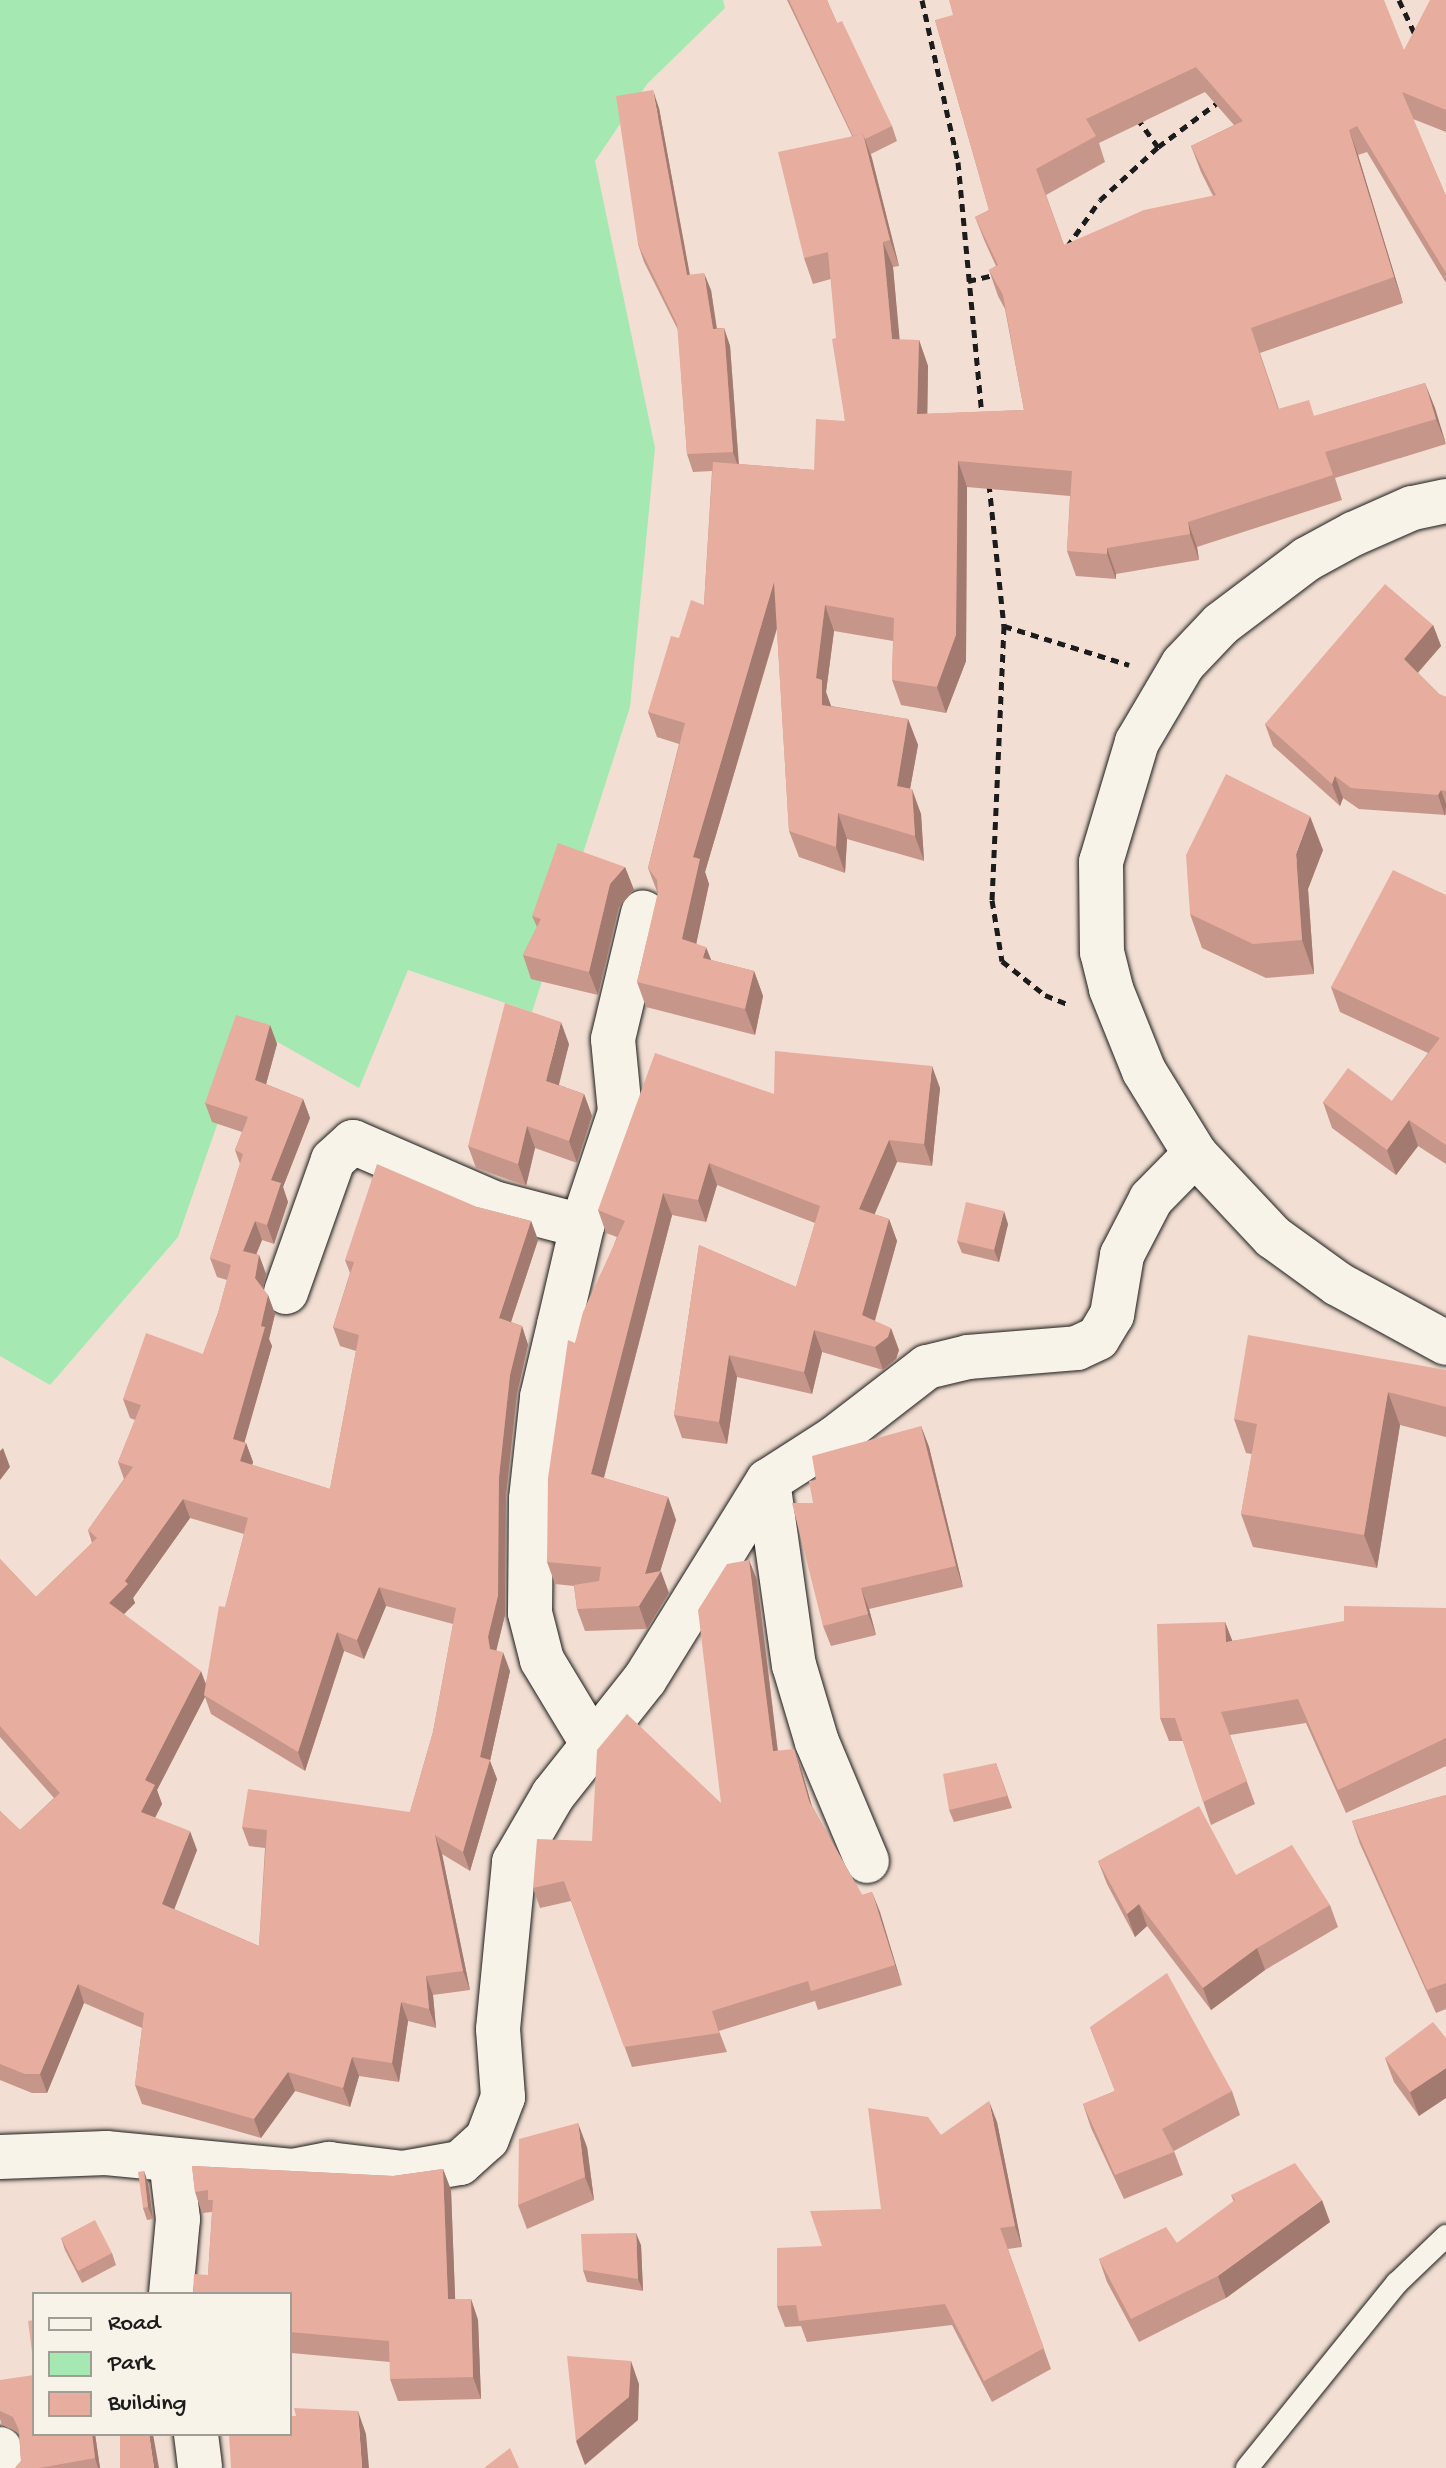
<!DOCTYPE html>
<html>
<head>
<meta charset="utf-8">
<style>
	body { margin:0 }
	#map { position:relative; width:1446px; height:2468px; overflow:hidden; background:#f2ded2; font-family:"Gochi Hand",sans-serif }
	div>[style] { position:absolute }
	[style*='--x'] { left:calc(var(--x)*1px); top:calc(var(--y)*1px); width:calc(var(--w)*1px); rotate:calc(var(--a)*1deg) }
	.green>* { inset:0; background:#a5e8b2 }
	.path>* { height:5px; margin-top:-2.5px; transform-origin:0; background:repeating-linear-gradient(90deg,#1c1c1c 0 8px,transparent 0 14px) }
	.roads { filter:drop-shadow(0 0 2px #1c1c1c) drop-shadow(0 0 2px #1c1c1c) }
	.service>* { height:22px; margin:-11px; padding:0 11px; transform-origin:11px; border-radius:11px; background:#f7f3e8 }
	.minor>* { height:44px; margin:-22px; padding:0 22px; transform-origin:22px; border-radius:22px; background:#f7f3e8 }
	.secondary>* { height:44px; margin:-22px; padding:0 22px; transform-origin:22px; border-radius:22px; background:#f7f3e8 }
	.wall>* { inset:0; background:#c7968a }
	.shaded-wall>* { inset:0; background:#a27a70 }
	.building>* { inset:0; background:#e7aea0 }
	span { translate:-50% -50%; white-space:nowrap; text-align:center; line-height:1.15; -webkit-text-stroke:7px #f7f3e8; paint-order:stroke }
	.legend { position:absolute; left:32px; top:2292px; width:260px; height:144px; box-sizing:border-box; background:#f7f3e8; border:2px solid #9f9d96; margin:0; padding:10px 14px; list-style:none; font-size:24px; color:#1c1c1c }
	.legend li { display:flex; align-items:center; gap:16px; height:40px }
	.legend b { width:40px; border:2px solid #9f9d96 }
</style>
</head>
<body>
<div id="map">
	<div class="green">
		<div style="clip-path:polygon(0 0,723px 0,725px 8px,647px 84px,595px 161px,655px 448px,630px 707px,532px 1012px,408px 970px,359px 1088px,251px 1027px,178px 1237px,50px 1385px,0 1356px)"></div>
	</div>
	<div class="path">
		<div style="--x:922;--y:0;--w:166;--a:77.5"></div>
		<div style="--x:958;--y:162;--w:257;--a:84.6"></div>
		<div style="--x:1399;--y:0;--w:38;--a:65"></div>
		<div style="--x:1137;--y:118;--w:36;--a:54"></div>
		<div style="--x:1067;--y:247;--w:57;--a:-54.9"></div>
		<div style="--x:1100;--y:200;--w:79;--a:-42.4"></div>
		<div style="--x:1158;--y:147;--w:79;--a:-36.7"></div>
		<div style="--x:968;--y:281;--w:27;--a:-13"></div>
		<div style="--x:989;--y:484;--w:143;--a:84"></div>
		<div style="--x:1004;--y:626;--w:274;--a:92.5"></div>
		<div style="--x:992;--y:900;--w:62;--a:80.7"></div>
		<div style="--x:1002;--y:961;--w:55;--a:38.3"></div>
		<div style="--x:1045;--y:995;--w:24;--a:22"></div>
		<div style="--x:1004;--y:626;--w:131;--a:17.3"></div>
	</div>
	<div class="roads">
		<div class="service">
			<div style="--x:1247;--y:2468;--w:238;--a:-51"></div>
			<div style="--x:1397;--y:2283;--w:68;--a:-43.8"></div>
		</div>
		<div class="minor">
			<div style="--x:286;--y:1292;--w:140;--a:-70.4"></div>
			<div style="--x:333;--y:1160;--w:27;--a:-42"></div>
			<div style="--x:353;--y:1142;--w:154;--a:23.4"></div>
			<div style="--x:494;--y:1203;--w:91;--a:14.6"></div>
			<div style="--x:768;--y:1481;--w:186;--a:82"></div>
			<div style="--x:794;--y:1665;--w:80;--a:73.4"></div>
			<div style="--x:817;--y:1742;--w:129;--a:67.2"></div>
			<div style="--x:592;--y:1743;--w:97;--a:-121.1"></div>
			<div style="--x:542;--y:1660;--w:49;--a:-104.3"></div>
			<div style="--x:530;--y:1613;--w:114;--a:-89.5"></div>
			<div style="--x:531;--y:1499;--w:103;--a:-83.8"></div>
			<div style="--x:542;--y:1397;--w:74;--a:-76.7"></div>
			<div style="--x:559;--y:1325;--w:102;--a:-76.9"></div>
			<div style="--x:582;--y:1226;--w:120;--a:-71.6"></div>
			<div style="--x:620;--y:1112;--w:73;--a:-95.5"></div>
			<div style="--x:613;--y:1039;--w:130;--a:-76.6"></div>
			<div style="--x:0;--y:2157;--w:106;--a:-2.2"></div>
			<div style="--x:106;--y:2153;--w:187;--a:5.5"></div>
			<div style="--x:292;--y:2171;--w:38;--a:-11"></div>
			<div style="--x:329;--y:2164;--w:75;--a:6.9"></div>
			<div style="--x:403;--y:2173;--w:58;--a:-10"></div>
			<div style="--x:460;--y:2163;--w:36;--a:-42"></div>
			<div style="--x:487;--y:2139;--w:45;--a:-69.1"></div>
			<div style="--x:503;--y:2097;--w:68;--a:-94.2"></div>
			<div style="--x:498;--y:2029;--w:168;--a:-84.5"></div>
			<div style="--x:514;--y:1862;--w:78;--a:-59.8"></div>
			<div style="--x:553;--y:1795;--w:148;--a:-51.6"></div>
			<div style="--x:645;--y:1679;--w:233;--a:-58.2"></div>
			<div style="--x:768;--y:1481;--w:80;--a:-32.7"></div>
			<div style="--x:835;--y:1438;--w:116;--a:-37.7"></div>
			<div style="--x:927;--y:1367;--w:42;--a:-13.7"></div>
			<div style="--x:968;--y:1357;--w:109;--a:-4.7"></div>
			<div style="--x:1077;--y:1348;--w:23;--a:-25"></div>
			<div style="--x:1098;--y:1338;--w:27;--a:-59"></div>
			<div style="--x:1112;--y:1315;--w:61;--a:-80.5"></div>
			<div style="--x:1122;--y:1255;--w:63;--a:-62.6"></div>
			<div style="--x:1151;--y:1199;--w:63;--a:-45.6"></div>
			<div style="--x:171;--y:2294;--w:75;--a:-84.7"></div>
			<div style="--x:178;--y:2219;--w:59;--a:-96.8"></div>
			<div style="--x:196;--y:2434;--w:34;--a:83"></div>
			<div style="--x:0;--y:2449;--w:19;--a:81"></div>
		</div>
		<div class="secondary">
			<div style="--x:1446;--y:501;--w:35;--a:168"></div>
			<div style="--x:1412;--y:508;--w:64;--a:156.2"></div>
			<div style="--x:1353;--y:534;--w:52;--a:151.5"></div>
			<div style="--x:1307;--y:559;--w:108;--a:142.9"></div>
			<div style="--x:1221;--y:624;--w:55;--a:133.5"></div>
			<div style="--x:1183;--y:664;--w:91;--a:120.5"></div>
			<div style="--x:1137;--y:742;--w:125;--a:106.7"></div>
			<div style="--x:1101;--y:862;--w:90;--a:89.4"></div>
			<div style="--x:1102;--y:952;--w:38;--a:76"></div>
			<div style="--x:1111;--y:989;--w:88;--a:68.1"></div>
			<div style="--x:1144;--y:1071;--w:97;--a:58.4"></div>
			<div style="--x:1195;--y:1154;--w:114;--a:46.8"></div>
			<div style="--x:1273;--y:1237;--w:80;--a:35.9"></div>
			<div style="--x:1338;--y:1284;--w:123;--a:28.6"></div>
		</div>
	</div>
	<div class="wall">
		<div style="clip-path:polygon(evenodd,787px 0,827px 0,837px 23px,892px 126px,897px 141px,871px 154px,899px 266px,893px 267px,899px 340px,919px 340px,928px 366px,927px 414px,1024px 410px,1005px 309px,998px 296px,989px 270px,996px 266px,985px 242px,975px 217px,989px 210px,935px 20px,1404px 50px,1446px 0,1446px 132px,1413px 119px,1446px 196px,1446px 283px,1367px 152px,1358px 155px,1403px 303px,1260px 353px,1279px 409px,1315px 416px,1425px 383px,1446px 444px,1335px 478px,1342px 500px,1197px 547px,1199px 560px,1116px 574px,1116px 579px,1076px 576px,1067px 551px,1070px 496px,967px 487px,966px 661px,946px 713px,901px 705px,892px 680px,893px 641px,834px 631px,826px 692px,831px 706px,908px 719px,918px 745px,910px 789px,921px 814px,924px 861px,847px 839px,845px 873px,799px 857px,789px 831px,777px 629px,705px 872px,709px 884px,696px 943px,711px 960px,754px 971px,763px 996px,755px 1035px,646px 1007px,637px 982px,658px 894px,648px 868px,679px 744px,657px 737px,648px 712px,679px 638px,704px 605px,712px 471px,693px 472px,687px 454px,678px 330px,644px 262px,638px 244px,659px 108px,690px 275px,711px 290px,717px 328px,724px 328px,730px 346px,739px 464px,814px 470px,845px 421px,831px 279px,813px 284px,804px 258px,852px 136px,787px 0,1205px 92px,1234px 125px,1191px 146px,1201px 172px,1213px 196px,1064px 245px,1046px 195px,1105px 162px,1099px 143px,1205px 92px)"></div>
		<div style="clip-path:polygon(1433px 625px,1441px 646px,1418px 673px,1439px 694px,1446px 697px,1446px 815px,1359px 809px,1343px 798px,1340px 806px,1273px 746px,1265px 724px)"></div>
		<div style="clip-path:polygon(1323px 850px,1308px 889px,1314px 974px,1266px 978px,1202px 948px,1190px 914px)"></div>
		<div style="clip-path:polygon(625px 867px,634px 890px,619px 907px,598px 995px,531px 979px,523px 955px,537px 927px,532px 916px)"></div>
		<div style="clip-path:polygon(1446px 895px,1446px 1164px,1418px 1146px,1396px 1175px,1332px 1128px,1323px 1102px,1392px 1101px,1428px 1053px,1340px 1012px,1331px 987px)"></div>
		<div style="clip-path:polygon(evenodd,270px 1025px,277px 1044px,266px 1084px,303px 1099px,310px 1118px,283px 1187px,288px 1202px,274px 1244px,262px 1240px,256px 1254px,259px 1255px,266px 1274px,263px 1289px,268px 1295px,275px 1314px,269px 1339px,272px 1346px,244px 1442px,246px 1443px,253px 1462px,252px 1465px,330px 1489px,356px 1351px,340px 1346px,333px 1327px,350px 1273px,345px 1260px,477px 1207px,531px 1221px,538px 1240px,511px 1322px,522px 1326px,528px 1345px,517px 1394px,506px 1496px,505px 1615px,496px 1650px,510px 1671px,490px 1761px,497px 1779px,470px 1871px,442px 1854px,470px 1990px,433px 1995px,436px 2028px,408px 2021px,399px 2082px,359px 2076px,350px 2107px,295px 2091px,261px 2138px,142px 2104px,135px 2085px,142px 2028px,84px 2003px,47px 2093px,32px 2093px,0 2080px,0 1811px,20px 1830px,54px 1798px,0 1737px,0 1559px,36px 1597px,92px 1543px,88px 1530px,124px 1479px,118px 1462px,135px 1420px,130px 1418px,123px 1399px,203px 1354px,218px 1313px,227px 1280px,217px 1277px,210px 1258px,240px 1164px,235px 1150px,242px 1132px,212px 1122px,205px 1103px,270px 1025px,190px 1518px,244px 1534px,206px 1683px,124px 1614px,135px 1603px,133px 1598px,190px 1518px,270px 1025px,386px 1606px,453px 1624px,433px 1732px,410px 1812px,242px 1827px,249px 1846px,265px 1848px,259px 1946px,174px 1909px,197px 1850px,155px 1818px,162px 1804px,157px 1790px,205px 1697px,211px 1714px,305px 1771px,344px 1651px,364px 1659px,386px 1606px)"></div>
		<div style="clip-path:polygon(569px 1044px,559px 1085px,584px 1094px,592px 1116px,577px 1163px,535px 1148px,526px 1186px,476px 1168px,468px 1146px)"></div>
		<div style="clip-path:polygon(940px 1088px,932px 1166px,897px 1162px,874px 1214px,889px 1219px,897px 1241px,875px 1321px,899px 1350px,896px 1359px,883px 1370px,822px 1352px,812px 1394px,737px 1377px,727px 1444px,682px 1438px,674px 1415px,699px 1245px,796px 1287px,815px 1223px,717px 1185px,706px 1222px,672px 1215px,604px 1478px,668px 1497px,676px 1520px,660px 1571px,669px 1593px,647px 1629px,585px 1631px,577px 1609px,574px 1586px,555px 1584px,547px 1562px,575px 1343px,617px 1237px,606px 1233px,598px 1210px,774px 1094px)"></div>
		<div style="clip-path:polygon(1008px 1224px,999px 1262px,962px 1253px,957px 1241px)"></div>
		<div style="clip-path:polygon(1446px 1370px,1446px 1437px,1400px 1425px,1377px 1568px,1253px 1547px,1241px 1514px,1252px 1454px,1246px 1453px,1234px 1419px)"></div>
		<div style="clip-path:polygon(921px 1426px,929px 1447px,963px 1587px,869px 1609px,876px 1635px,831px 1646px,823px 1626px,813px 1503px,816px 1480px)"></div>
		<div style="clip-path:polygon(749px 1560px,757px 1580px,778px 1751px,801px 1768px,812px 1806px,862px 1895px,872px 1892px,902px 1985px,818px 2010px,815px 2001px,719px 2031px,727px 2052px,632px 2067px,571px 1901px,540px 1908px,533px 1888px,592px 1841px,721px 1803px)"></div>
		<div style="clip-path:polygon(1446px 1608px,1446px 1766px,1346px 1813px,1306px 1723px,1230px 1735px,1255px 1804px,1211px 1825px,1183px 1741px,1169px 1741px,1160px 1718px,1225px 1622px,1232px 1641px)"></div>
		<div style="clip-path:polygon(996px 1763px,1012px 1808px,954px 1822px,949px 1810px)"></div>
		<div style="clip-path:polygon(1446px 1795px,1446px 2009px,1436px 2013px,1360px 1844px,1352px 1821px)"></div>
		<div style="clip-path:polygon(1098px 1861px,1236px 1875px,1330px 1905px,1338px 1927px,1265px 1970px,1211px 2010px,1147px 1926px,1135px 1937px,1107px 1884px)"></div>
		<div style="clip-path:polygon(1090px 2027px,1232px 2091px,1240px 2115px,1174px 2151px,1183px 2175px,1124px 2199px,1091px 2128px,1083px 2104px,1115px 2091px)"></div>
		<div style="clip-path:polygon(1446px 2038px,1419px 2116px,1394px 2082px,1385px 2058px)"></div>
		<div style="clip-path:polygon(997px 2122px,1022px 2247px,1008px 2249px,1051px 2369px,992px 2402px,952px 2325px,807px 2342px,801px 2326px,785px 2327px,777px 2306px,822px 2246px,881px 2209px,941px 2135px)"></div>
		<div style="clip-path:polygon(587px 2147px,594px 2200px,527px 2229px,518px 2205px)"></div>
		<div style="clip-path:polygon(192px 2166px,393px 2176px,443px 2169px,451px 2190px,455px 2299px,471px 2299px,478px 2320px,481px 2399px,398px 2401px,390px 2379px,390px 2362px,291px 2353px,290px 2294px,208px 2275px,212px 2212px,202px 2213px,195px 2192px)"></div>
		<div style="clip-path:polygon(144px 2171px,148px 2183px,153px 2219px,147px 2220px,143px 2208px)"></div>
		<div style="clip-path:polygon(1231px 2195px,1330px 2222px,1226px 2298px,1139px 2342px,1107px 2282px,1099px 2259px,1177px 2243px,1234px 2202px)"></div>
		<div style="clip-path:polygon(61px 2238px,112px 2253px,116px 2265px,82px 2283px,65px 2250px)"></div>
		<div style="clip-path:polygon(641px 2245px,643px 2291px,587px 2282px,583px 2270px)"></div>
		<div style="clip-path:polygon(0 2380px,34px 2434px,95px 2434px,100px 2468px,15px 2468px,21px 2461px,19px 2433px,2px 2425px,0 2419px)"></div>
	</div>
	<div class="shaded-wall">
		<div style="clip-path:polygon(653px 90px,659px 108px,693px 293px,687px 275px)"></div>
		<div style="clip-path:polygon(1349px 130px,1358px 155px,1403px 303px,1394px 277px)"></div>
		<div style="clip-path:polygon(863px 134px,872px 159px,899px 266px,890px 240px)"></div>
		<div style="clip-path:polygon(883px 242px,893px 267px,902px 365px,892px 339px)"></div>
		<div style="clip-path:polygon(704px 273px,711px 290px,719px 346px,713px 329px)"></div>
		<div style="clip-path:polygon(724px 328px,730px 346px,739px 469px,733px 452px)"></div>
		<div style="clip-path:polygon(919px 340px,928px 366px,927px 440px,917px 414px)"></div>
		<div style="clip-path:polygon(1425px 383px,1435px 408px,1446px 444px,1436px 419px)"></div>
		<div style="clip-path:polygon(958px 461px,967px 487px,966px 661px,946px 713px,937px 687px)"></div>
		<div style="clip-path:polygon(1188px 522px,1197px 547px,1199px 560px,1190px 534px)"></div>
		<div style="clip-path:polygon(1107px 548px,1116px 574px,1116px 579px,1107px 554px)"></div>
		<div style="clip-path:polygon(774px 582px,783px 607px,705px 872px,709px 884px,692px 964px,682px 939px,693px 857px)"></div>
		<div style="clip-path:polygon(825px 605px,834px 631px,826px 692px,831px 706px,831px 730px,822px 705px,816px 678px)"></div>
		<div style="clip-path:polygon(1433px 625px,1441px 646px,1411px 680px,1404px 659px)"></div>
		<div style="clip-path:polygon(908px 719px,918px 745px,906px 811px,897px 786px)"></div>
		<div style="clip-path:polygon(1335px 776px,1343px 798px,1340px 806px,1332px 784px)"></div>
		<div style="clip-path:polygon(912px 789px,921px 814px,924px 861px,915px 836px)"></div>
		<div style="clip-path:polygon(1441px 790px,1446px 804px,1445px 816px,1438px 795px)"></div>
		<div style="clip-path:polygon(838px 813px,847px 839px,845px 873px,836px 847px)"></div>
		<div style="clip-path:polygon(1310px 816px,1323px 850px,1308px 889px,1314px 974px,1302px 940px,1296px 854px)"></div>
		<div style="clip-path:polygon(625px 867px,634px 890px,619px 907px,598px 995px,589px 972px,610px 884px)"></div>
		<div style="clip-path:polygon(706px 947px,716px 972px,703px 958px)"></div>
		<div style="clip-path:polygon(754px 971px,763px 996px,755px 1035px,745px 1009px)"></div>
		<div style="clip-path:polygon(561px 1022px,569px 1044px,554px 1103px,546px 1081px)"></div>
		<div style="clip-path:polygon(270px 1025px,277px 1044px,262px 1099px,255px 1080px)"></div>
		<div style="clip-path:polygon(932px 1066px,940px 1088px,932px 1166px,924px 1144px)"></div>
		<div style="clip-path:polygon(584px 1094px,592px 1116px,577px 1163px,569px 1141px)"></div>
		<div style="clip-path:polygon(303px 1099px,310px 1118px,283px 1187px,288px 1202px,274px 1244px,267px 1225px,271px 1180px)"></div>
		<div style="clip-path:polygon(1409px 1120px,1418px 1146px,1396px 1175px,1387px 1150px)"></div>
		<div style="clip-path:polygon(527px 1126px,535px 1148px,526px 1186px,518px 1164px)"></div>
		<div style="clip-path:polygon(889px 1140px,897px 1162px,867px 1232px,859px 1209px)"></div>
		<div style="clip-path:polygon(709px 1163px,717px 1185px,706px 1222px,698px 1200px)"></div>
		<div style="clip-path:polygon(663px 1193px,672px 1215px,599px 1496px,591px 1474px)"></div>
		<div style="clip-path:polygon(1004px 1211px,1008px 1224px,999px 1262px,994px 1250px)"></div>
		<div style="clip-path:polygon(889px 1219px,897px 1241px,870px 1337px,862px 1315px)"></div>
		<div style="clip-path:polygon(255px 1221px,262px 1240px,250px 1270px,243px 1251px)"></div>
		<div style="clip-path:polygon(531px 1221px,538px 1240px,506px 1337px,499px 1318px)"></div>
		<div style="clip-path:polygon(259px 1255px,266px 1274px,262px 1297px,255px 1278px)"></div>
		<div style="clip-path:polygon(268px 1295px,275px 1314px,269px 1339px,272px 1346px,240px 1458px,233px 1439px)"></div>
		<div style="clip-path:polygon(522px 1326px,528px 1345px,517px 1394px,506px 1496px,505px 1615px,495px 1656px,490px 1649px,488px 1637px,499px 1477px,510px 1375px)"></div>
		<div style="clip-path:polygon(891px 1328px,899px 1350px,896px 1359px,883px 1370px,875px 1347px)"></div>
		<div style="clip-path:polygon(814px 1330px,822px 1352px,812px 1394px,804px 1372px)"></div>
		<div style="clip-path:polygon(729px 1355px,737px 1377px,727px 1444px,719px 1422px)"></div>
		<div style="clip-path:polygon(1388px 1392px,1400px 1425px,1377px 1568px,1364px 1535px)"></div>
		<div style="clip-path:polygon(921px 1426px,929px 1447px,963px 1587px,956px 1566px)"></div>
		<div style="clip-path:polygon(246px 1443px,253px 1462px,247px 1480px,240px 1461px)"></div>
		<div style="clip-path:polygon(3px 1448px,10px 1467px,0 1480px,0 1451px)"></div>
		<div style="clip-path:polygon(668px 1497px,676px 1520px,660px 1572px,661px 1571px,669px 1593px,647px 1629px,639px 1606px,645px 1574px)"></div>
		<div style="clip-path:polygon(183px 1499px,190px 1518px,133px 1598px,135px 1603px,116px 1622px,109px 1603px)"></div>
		<div style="clip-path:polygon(749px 1560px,757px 1580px,780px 1771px,773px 1751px)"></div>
		<div style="clip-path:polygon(379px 1587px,386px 1606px,364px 1659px,357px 1640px)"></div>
		<div style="clip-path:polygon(861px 1588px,869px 1609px,876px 1635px,868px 1614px)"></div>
		<div style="clip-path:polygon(1225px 1622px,1234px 1645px,1226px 1642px)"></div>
		<div style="clip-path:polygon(337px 1632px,344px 1651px,305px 1771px,298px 1752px)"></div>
		<div style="clip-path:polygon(503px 1652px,510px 1671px,490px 1761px,497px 1779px,470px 1871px,463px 1852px,480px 1757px)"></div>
		<div style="clip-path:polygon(201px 1671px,208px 1690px,204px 1695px,205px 1697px,157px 1790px,162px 1804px,148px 1831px,141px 1812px,145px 1780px)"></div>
		<div style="clip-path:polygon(794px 1749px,801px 1768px,816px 1821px,809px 1801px)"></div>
		<div style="clip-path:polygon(190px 1831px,197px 1850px,169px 1923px,162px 1904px)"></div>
		<div style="clip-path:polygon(435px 1835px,442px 1854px,470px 1990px,463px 1971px)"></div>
		<div style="clip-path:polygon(872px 1892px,880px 1912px,902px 1985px,895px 1965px)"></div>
		<div style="clip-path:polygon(1139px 1904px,1147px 1926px,1135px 1937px,1127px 1914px)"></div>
		<div style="clip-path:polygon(1257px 1948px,1265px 1970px,1211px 2010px,1203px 1988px)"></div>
		<div style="clip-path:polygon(426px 1976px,433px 1995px,436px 2028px,429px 2009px)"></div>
		<div style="clip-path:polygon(78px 1984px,84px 2003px,47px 2093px,40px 2074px)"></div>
		<div style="clip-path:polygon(401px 2002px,408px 2021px,399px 2082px,392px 2063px)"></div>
		<div style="clip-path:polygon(352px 2057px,359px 2076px,350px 2107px,343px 2088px)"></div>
		<div style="clip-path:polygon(1446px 2068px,1446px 2098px,1419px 2116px,1410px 2092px)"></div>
		<div style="clip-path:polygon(288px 2072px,295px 2091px,261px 2138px,254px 2119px)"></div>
		<div style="clip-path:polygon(989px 2101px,997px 2122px,1022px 2247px,1015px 2226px)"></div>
		<div style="clip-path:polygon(578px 2123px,587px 2147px,594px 2200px,585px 2177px)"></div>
		<div style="clip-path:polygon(443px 2169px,451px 2190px,456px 2321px,448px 2299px)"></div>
		<div style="clip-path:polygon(144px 2171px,148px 2183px,153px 2219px,148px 2207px)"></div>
		<div style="clip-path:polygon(1322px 2200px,1330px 2222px,1226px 2298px,1218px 2276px)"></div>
		<div style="clip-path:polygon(636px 2233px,641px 2245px,643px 2291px,638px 2279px)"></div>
		<div style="clip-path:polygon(471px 2299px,478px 2320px,481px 2399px,473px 2377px)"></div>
		<div style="clip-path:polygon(631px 2361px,639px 2384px,638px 2420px,585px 2465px,576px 2441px)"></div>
		<div style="clip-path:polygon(358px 2411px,366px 2434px,369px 2468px,362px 2468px)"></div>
		<div style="clip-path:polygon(92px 2434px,95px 2434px,100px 2468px,98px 2468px,95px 2458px)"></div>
		<div style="clip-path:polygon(149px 2434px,153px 2434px,159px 2468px,154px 2468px)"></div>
	</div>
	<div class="building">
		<div style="clip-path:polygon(789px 0,827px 0,837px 23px,842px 21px,892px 126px,865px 139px,863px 134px,853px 136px)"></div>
		<div style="clip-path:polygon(evenodd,949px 0,1384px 0,1404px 50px,1430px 0,1446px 0,1446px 110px,1402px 92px,1446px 196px,1446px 273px,1357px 126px,1349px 130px,1394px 277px,1251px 328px,1278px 409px,1309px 400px,1314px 416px,1425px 383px,1436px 419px,1325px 452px,1333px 475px,1188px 522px,1190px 534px,1107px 548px,1107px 554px,1067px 551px,1072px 471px,958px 461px,956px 635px,937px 687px,892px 680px,894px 618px,825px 605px,816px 678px,822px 680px,822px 705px,908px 719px,897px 786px,912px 789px,915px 836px,838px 813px,836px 847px,789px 831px,774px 582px,693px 857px,700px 859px,682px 939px,706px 947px,703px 958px,754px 971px,745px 1009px,637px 982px,658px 892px,657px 880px,648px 868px,685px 723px,648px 712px,671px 636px,679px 638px,691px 600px,704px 605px,713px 462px,814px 470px,816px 419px,845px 421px,832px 339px,836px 338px,828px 252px,804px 258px,778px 152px,863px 134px,890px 240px,883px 242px,892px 339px,919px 340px,917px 414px,1024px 410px,1003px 295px,989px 270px,998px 265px,975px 217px,989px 210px,935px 20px,953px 15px,949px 0,1196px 67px,1243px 121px,1191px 146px,1216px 195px,1144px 210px,1064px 245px,1036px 169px,1096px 136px,1086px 119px,1196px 67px)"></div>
		<div style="clip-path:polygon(653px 90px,687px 275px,704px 273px,713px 329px,724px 328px,733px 452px,687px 454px,677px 324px,638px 244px,616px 96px)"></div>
		<div style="clip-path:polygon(1385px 584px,1433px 625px,1404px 659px,1439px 694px,1446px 697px,1446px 791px,1441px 790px,1438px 795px,1351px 788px,1335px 776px,1332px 784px,1265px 724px)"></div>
		<div style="clip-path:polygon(1226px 774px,1310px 816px,1296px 854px,1302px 940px,1253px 944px,1190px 914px,1186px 855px)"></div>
		<div style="clip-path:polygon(558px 843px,625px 867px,610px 884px,589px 972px,523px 955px,541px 919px,532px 916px)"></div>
		<div style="clip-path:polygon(1393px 870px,1446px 895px,1446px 1145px,1409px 1120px,1387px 1150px,1323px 1102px,1348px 1068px,1392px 1101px,1440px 1038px,1331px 987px)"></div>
		<div style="clip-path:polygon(505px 1003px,561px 1022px,546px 1081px,584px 1094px,569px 1141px,527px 1126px,518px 1164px,468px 1146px)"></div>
		<div style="clip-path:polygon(evenodd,236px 1015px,270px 1025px,255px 1080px,303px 1099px,271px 1180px,281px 1183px,267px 1225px,255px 1221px,243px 1251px,259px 1255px,255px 1278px,268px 1295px,261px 1326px,265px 1327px,233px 1439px,246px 1443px,240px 1461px,330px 1489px,359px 1335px,333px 1327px,354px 1262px,345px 1260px,377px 1164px,477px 1207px,531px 1221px,499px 1318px,522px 1326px,510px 1375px,499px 1477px,498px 1596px,488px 1637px,490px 1649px,503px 1652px,480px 1757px,490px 1760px,463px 1852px,435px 1835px,463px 1971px,426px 1976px,429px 2009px,401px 2002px,392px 2063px,352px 2057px,343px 2088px,288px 2072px,254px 2119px,135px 2085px,144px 2013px,78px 1984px,40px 2074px,25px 2074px,0 2064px,0 1811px,20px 1830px,60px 1793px,0 1726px,0 1559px,36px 1597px,97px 1538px,88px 1530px,133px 1467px,118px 1462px,141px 1405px,123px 1399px,146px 1333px,203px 1354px,218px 1313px,231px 1265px,210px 1258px,243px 1154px,235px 1150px,248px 1117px,205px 1103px,236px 1015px,183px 1499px,248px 1518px,225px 1607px,219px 1606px,204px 1695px,298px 1752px,337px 1632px,357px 1640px,379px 1587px,456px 1608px,433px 1732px,410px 1812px,248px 1789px,242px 1827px,267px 1830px,259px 1946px,162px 1904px,190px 1831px,141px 1812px,155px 1785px,145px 1780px,201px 1671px,109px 1603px,128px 1584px,125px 1581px,183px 1499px)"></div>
		<div style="clip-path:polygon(775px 1051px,932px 1066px,924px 1144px,889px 1140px,859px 1209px,889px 1219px,862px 1315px,891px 1328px,888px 1337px,875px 1347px,814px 1330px,804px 1372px,729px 1355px,719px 1422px,674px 1415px,699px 1245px,796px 1287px,820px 1206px,709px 1163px,698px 1200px,663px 1193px,591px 1474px,668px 1497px,645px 1574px,661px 1571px,639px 1606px,577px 1609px,574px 1585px,599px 1581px,601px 1567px,547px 1562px,548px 1478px,568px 1340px,575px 1343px,583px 1312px,625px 1221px,598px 1210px,655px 1053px,774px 1094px)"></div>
		<div style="clip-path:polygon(966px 1202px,1004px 1211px,994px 1250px,957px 1241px)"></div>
		<div style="clip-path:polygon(1248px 1335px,1446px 1370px,1446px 1407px,1388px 1392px,1364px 1535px,1241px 1514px,1257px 1424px,1234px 1419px)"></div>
		<div style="clip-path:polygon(921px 1426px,956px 1566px,861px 1588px,868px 1614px,823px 1626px,792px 1503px,813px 1503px,809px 1481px,816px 1480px,812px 1456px)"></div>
		<div style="clip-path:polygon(749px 1560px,773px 1751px,794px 1749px,809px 1801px,862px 1895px,872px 1892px,895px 1965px,811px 1991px,808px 1981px,712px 2011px,719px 2033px,624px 2047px,564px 1881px,533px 1888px,537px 1839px,592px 1841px,597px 1750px,627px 1714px,721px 1803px,698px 1610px,727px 1564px)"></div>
		<div style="clip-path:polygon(1344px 1606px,1446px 1608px,1446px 1738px,1338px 1790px,1298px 1699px,1221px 1712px,1247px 1781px,1203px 1802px,1175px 1718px,1160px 1718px,1157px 1624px,1225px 1622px,1226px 1642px,1344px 1621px)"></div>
		<div style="clip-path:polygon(996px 1763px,1007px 1796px,949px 1810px,943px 1774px)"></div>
		<div style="clip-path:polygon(1446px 1795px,1446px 1983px,1427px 1990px,1352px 1821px)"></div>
		<div style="clip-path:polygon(1199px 1806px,1236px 1875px,1292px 1845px,1330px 1905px,1257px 1948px,1203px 1988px,1139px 1904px,1127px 1914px,1098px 1861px)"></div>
		<div style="clip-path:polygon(1167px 1973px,1232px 2091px,1162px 2129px,1174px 2152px,1115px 2175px,1083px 2104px,1115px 2091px,1090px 2027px)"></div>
		<div style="clip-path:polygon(1433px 2022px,1446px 2038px,1446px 2068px,1410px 2092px,1385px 2058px)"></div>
		<div style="clip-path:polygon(989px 2101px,1015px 2226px,1000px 2228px,1044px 2348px,984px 2381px,945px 2304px,799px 2321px,796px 2305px,777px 2306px,777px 2248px,822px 2246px,810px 2211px,881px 2209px,868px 2108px,928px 2117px,941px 2135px)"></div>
		<div style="clip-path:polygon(578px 2123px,585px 2177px,518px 2205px,519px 2139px)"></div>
		<div style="clip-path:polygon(1295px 2163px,1322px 2200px,1218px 2276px,1131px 2319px,1099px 2259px,1166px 2227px,1177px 2243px,1235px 2200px,1231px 2195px)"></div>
		<div style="clip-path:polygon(192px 2166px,393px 2176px,443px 2169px,448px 2299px,471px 2299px,473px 2377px,390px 2379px,389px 2341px,290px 2332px,290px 2294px,193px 2294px,194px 2274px,208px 2275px,213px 2200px,208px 2200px,208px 2190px,195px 2192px)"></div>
		<div style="clip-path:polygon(144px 2171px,148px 2207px,143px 2208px,138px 2172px)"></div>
		<div style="clip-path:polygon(95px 2220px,112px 2253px,78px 2271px,61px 2238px)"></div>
		<div style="clip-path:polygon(636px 2233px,638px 2279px,583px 2270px,581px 2234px)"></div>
		<div style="clip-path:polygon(34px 2320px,34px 2368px,28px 2321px)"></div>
		<div style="clip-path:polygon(567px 2356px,631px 2361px,629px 2397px,576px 2441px)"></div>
		<div style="clip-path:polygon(34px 2375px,34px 2434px,92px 2434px,95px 2458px,39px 2468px,15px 2468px,21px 2461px,19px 2430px,13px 2417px,0 2411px,0 2380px)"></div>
		<div style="clip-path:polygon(294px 2408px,358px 2411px,362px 2468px,231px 2468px,229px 2434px,290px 2434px,290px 2416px,296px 2416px)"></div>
		<div style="clip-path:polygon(120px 2434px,149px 2434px,154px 2468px,120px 2468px)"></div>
		<div style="clip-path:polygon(510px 2448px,519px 2468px,484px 2468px)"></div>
	</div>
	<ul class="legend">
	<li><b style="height:10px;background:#f7f3e8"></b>Road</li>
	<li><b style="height:22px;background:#a5e8b2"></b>Park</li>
	<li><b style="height:22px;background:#e7aea0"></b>Building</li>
	</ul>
</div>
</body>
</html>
